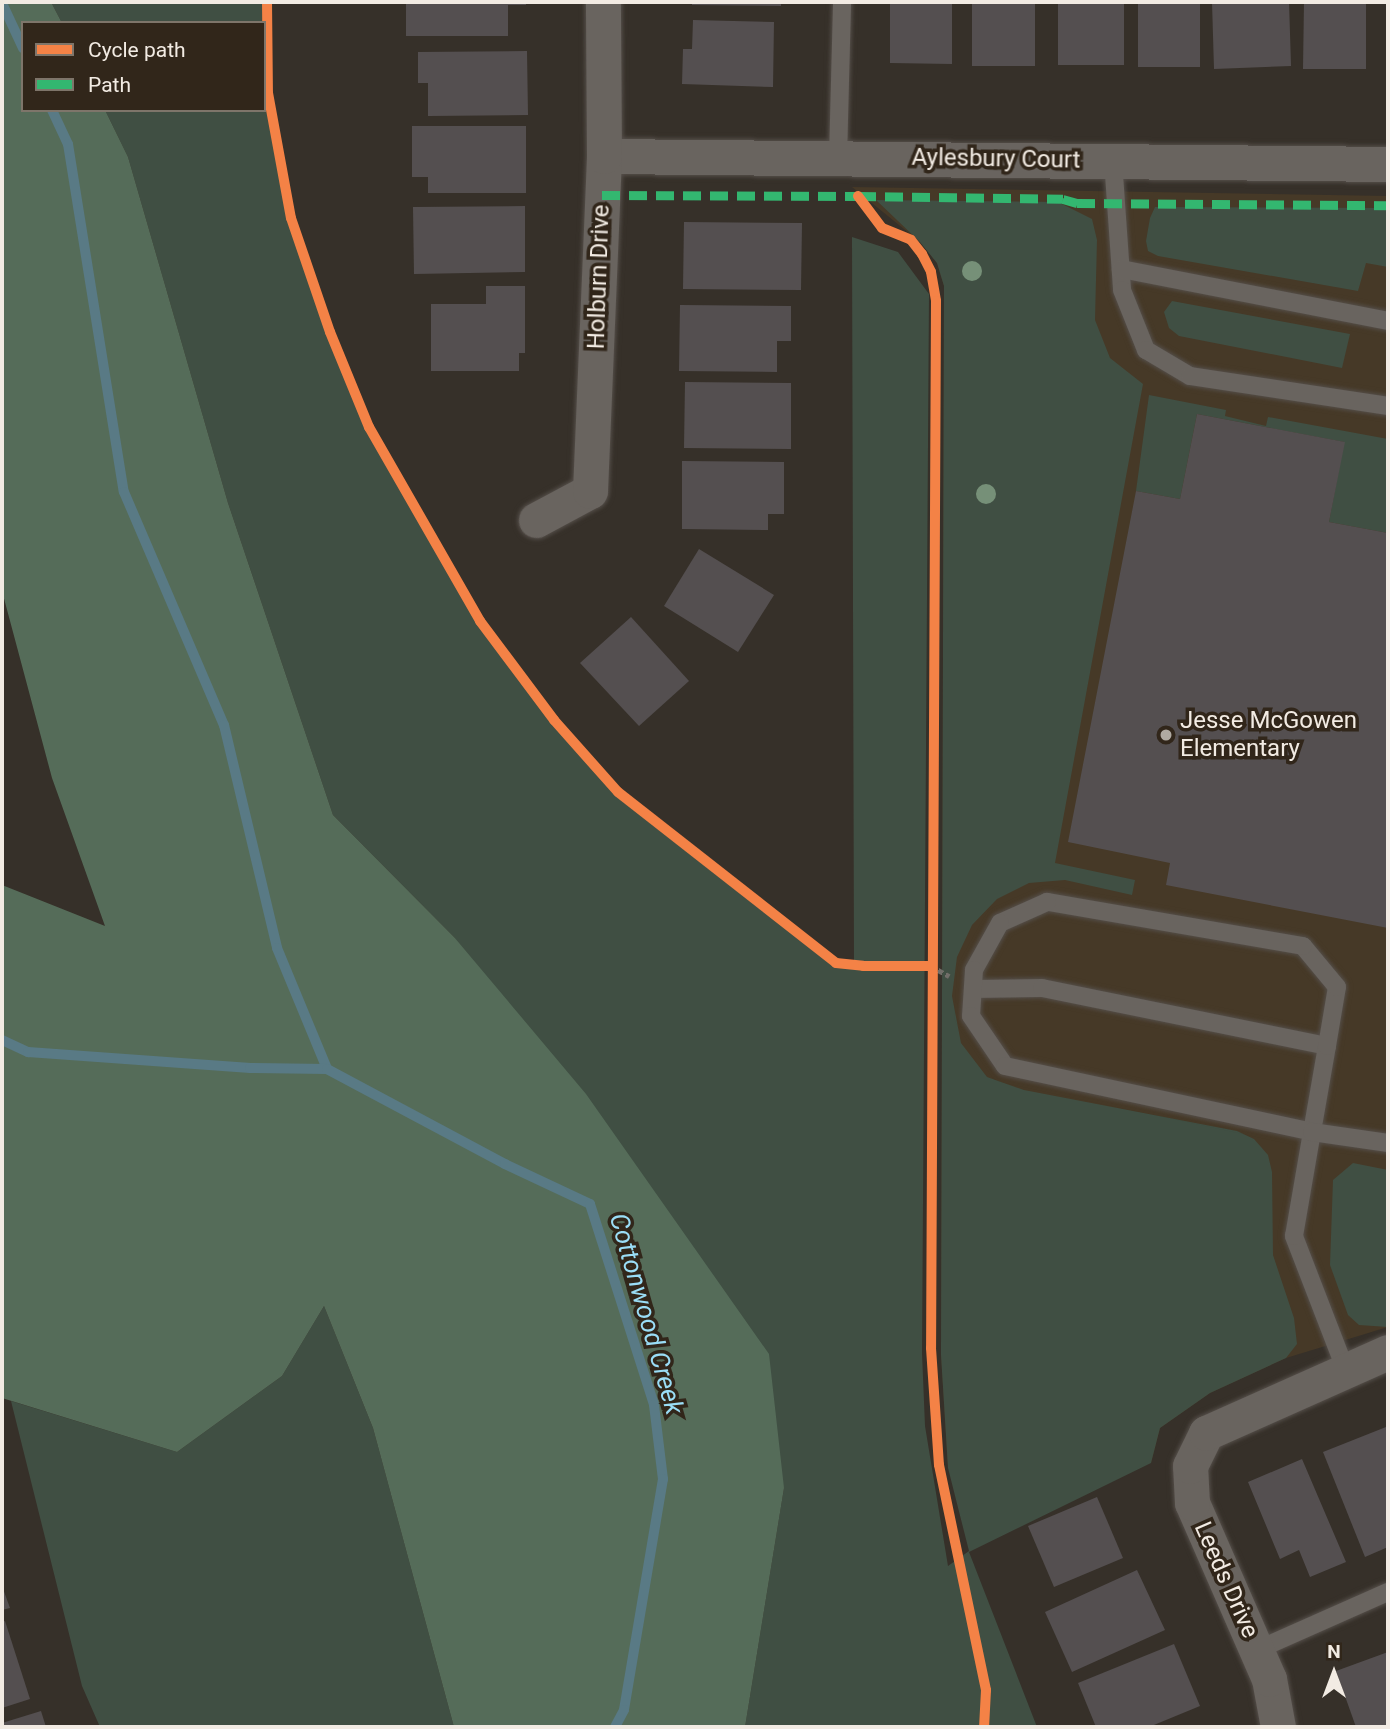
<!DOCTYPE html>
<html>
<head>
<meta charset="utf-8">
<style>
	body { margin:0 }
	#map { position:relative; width:1390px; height:1729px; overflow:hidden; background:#363029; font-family:Roboto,sans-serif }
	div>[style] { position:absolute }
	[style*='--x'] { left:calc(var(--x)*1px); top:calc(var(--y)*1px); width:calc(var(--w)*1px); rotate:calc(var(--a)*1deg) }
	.built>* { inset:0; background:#463927 }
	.green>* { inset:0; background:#404f43 }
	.forest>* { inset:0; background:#556c59 }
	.stream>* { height:10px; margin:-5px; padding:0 5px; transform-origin:5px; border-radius:5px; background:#597a85 }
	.building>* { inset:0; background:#544f50 }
	.path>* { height:4.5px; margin-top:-2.25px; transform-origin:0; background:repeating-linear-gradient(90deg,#726e69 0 5px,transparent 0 8.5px) }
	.roads { filter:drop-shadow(0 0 2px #544e49) drop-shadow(0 0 2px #544e49) }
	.service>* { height:18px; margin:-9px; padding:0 9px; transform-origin:9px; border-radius:9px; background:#69645f }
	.minor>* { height:35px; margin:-17.5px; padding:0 17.5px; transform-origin:17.5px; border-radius:17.5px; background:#69645f }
	.quiet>* { height:9px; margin-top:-4.5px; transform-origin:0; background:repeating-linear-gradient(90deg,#33b770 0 18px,transparent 0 27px) }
	.cycleway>* { height:10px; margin:-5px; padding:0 5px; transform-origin:5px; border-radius:5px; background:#f48246 }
	.trees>* { width:20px; height:20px; margin:-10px; border-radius:50%; background:#769078 }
	.dots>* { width:19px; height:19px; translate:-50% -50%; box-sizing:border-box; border:4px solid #31261a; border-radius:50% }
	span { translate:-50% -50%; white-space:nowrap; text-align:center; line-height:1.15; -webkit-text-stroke:7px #31261a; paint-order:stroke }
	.street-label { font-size:24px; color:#f2ebe3 }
	.poi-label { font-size:24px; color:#f2ebe3 }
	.left { translate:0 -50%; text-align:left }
	.water-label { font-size:26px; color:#9addf6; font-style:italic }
	.frame { position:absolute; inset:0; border:4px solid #f2ebe3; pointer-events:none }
	.legend { position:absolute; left:21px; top:21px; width:245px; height:91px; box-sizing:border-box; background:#31261a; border:2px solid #7e756a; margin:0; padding:9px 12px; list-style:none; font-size:21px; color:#f2ebe3 }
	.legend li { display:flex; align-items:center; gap:14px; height:35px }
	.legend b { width:35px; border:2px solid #7e756a }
	.north { position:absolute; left:1299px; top:1638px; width:70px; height:70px; -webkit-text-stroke:5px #31261a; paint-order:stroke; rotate:0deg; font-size:19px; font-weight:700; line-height:28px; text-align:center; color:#f2ebe3 }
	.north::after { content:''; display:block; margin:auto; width:24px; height:32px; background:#f2ebe3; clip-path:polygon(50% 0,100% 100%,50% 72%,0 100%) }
</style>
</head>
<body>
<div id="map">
	<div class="built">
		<div style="clip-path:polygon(852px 187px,1388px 196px,1388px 1327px,1286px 1358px,1210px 1393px,1160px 1428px,1151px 1463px,948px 1468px,941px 1355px,944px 286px,937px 263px,920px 242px)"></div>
	</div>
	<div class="green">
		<div style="clip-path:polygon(51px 2px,267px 2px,268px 93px,291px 218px,330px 332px,369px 427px,480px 621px,554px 720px,618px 792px,836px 963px,854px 965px,852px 237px,898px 252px,929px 294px,922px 1353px,925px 1426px,948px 1566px,969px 1551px,948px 1468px,941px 1355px,944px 286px,937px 263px,920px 242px,876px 200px,1058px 202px,1092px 219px,1097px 240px,1095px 320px,1110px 358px,1143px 384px,1055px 863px,1135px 880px,1132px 895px,1065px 880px,1029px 883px,997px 899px,972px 925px,957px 957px,952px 996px,961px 1043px,987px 1077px,1024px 1090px,1237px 1131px,1254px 1139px,1268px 1155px,1272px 1172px,1273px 1255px,1294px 1318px,1297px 1344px,1286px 1358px,1210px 1393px,1160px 1428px,1151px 1463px,969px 1552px,1037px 1727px,745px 1727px,784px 1488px,454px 937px,333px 815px,228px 503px,128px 157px,105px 110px,264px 110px,264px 23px,62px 23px)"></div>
		<div style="clip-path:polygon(1155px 207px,1388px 208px,1388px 267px,1366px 263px,1358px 291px,1158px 256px,1148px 251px,1146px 241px,1150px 218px)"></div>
		<div style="clip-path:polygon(1172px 301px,1350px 334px,1342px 368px,1179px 336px,1169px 328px,1164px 312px)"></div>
		<div style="clip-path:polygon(1149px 395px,1226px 410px,1225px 416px,1266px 426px,1268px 417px,1388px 439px,1388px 533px,1329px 522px,1344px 442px,1197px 414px,1180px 499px,1136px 491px)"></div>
		<div style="clip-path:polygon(1353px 1163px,1388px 1170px,1388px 1327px,1359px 1325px,1348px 1315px,1330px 1265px,1333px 1180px)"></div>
		<div style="clip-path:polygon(324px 1306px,373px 1428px,454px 1727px,100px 1727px,82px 1686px,11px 1401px,177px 1452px,282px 1376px)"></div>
	</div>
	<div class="forest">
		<div style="clip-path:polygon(2px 2px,51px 2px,62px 23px,23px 23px,23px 110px,105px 110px,128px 157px,228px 503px,333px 815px,454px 937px,586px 1094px,769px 1354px,784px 1488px,745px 1727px,454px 1727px,373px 1428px,324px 1306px,282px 1376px,177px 1452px,2px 1398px,2px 885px,105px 926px,52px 778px,2px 591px)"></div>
	</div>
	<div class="stream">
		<div style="--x:2;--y:3;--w:50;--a:65"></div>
		<div style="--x:52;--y:110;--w:38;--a:65"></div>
		<div style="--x:68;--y:144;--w:352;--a:80.9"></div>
		<div style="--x:124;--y:492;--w:254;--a:66.8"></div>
		<div style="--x:224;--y:725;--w:229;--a:76.6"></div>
		<div style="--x:277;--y:948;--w:131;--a:67.5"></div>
		<div style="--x:2;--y:1040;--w:29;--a:25"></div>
		<div style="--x:28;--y:1052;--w:223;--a:4.1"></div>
		<div style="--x:250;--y:1068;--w:77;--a:0.7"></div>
		<div style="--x:327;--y:1069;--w:202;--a:28.1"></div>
		<div style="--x:505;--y:1164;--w:94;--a:25.2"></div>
		<div style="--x:590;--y:1204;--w:211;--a:72.3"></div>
		<div style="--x:654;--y:1405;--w:75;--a:83.1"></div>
		<div style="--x:663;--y:1479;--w:234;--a:99.6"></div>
		<div style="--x:624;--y:1710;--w:19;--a:118"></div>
	</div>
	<div class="building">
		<div style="clip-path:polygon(406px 2px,526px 2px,526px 5px,508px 5px,508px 36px,406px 36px)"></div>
		<div style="clip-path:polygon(692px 2px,781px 2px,781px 6px,692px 5px)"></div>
		<div style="clip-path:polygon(890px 2px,952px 2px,952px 64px,890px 63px)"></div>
		<div style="clip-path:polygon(972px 2px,1035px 2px,1035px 66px,972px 66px)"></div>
		<div style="clip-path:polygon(1058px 2px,1124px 2px,1124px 65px,1058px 65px)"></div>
		<div style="clip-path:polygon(1138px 2px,1200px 2px,1200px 67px,1138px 67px)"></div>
		<div style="clip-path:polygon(1212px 2px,1289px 2px,1291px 66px,1214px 69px)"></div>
		<div style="clip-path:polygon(1304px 2px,1366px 2px,1366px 69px,1303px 69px)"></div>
		<div style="clip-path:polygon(693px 20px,774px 22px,773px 87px,682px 84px,683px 49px,692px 49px)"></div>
		<div style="clip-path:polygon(527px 51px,528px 115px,428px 116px,428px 83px,418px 83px,418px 52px)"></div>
		<div style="clip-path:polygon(412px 126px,526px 126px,526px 193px,428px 193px,428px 177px,412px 177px)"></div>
		<div style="clip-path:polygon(525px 206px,525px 272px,414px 274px,413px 207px)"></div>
		<div style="clip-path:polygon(684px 222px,802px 223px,801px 290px,683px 289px)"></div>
		<div style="clip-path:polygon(486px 286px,525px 286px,525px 353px,519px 353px,519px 371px,431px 371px,431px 304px,486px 304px)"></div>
		<div style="clip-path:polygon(680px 305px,791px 306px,791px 341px,777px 341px,777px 372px,679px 371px)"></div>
		<div style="clip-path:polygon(685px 382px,791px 383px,791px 449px,684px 448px)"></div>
		<div style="clip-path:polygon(1197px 414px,1345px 442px,1329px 522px,1388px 533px,1388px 928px,1166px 885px,1170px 863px,1068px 842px,1136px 491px,1180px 499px)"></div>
		<div style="clip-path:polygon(682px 461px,784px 462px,784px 514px,768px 514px,768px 530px,682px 529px)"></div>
		<div style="clip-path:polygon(699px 549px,774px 595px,738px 652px,664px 606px)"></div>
		<div style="clip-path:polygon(631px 617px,689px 681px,639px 726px,580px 663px)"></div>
		<div style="clip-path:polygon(1386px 1427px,1388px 1434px,1388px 1547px,1365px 1557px,1323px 1452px)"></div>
		<div style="clip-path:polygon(1302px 1459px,1346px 1562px,1310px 1577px,1299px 1550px,1280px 1559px,1248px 1482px)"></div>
		<div style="clip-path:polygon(1097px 1497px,1123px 1558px,1054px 1587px,1028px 1526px)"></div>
		<div style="clip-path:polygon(1137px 1570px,1165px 1630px,1072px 1672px,1045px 1612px)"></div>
		<div style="clip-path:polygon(2px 1586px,10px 1608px,2px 1610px)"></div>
		<div style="clip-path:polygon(5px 1621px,30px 1699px,2px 1708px,2px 1622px)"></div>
		<div style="clip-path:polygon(1174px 1644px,1200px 1706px,1149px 1727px,1096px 1727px,1078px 1683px)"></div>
		<div style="clip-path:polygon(1388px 1652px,1388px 1727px,1356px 1727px,1336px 1671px)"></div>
		<div style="clip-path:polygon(41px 1711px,46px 1727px,2px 1727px,2px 1723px)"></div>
	</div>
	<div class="path">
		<div style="--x:931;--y:966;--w:21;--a:29"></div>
	</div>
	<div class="roads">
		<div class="service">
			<div style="--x:838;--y:158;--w:156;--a:-88.5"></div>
			<div style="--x:1113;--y:160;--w:130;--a:86"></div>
			<div style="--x:1122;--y:290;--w:65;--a:68.2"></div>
			<div style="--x:1146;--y:350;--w:51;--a:30.6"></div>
			<div style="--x:1190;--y:376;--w:200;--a:8.6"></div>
			<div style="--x:1121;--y:269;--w:272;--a:11"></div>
			<div style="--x:973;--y:989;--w:69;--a:-0.8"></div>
			<div style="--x:1042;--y:988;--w:291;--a:11.5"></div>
			<div style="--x:1346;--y:1371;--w:145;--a:-111.1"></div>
			<div style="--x:1294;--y:1236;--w:106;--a:-80.2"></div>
			<div style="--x:1312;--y:1132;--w:87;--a:-80.1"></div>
			<div style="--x:1327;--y:1046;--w:60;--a:-80.4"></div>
			<div style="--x:1337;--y:987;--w:53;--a:-129.7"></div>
			<div style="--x:1303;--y:946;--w:260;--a:-170.2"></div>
			<div style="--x:1047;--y:902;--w:51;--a:155.9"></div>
			<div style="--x:1000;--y:923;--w:54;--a:119"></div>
			<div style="--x:974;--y:970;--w:46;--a:93.7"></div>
			<div style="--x:971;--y:1016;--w:60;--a:55.8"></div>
			<div style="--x:1005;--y:1066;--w:314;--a:12.1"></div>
			<div style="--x:1312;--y:1132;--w:77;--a:8.2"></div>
			<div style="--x:1257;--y:1650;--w:143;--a:-23.9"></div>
		</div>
		<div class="minor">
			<div style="--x:604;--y:156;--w:784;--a:0.58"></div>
			<div style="--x:536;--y:520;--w:61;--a:-28.2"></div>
			<div style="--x:590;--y:491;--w:335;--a:-87.6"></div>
			<div style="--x:604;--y:156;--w:154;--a:-90.4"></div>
			<div style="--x:1278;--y:1727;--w:49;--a:-100.6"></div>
			<div style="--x:1269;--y:1679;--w:192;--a:-113.6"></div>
			<div style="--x:1192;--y:1503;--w:37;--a:-93"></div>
			<div style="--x:1190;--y:1466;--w:37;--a:-64"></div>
			<div style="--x:1206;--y:1433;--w:199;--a:-24"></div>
		</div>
	</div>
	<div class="quiet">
		<div style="--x:602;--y:195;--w:256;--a:0.2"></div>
		<div style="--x:858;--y:196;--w:205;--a:0.8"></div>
		<div style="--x:1063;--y:199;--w:15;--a:16"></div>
		<div style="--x:1077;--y:203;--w:311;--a:0.4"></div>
	</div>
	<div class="cycleway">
		<div style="--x:267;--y:2;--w:91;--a:89.4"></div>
		<div style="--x:268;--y:93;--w:127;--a:79.6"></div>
		<div style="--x:291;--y:218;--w:120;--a:71.1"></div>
		<div style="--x:330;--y:332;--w:103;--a:67.7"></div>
		<div style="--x:369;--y:427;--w:224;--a:60.2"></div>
		<div style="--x:480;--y:621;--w:124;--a:53.2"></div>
		<div style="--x:554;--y:720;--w:96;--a:48.4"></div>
		<div style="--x:618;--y:792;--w:277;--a:38.1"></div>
		<div style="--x:836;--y:963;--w:27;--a:6"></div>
		<div style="--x:863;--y:966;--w:68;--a:0"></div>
		<div style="--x:858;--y:196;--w:40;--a:53"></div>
		<div style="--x:882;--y:228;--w:31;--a:22"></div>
		<div style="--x:911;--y:240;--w:18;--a:52"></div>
		<div style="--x:922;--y:254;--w:20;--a:63"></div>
		<div style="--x:931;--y:272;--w:29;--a:80"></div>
		<div style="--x:936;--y:301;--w:1047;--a:90.27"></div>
		<div style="--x:931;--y:1348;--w:117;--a:86.1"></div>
		<div style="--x:939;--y:1465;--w:230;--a:78.2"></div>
		<div style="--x:986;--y:1690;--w:37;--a:93"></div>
	</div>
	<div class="trees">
		<div style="left:972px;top:271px"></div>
		<div style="left:986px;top:494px"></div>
	</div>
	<div class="dots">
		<div style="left:1166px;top:735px;background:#b0aaa2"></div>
	</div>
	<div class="street-label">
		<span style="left:996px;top:159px;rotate:1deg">Aylesbury Court</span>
		<span style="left:599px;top:277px;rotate:-88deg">Holburn Drive</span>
		<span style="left:1226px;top:1580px;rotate:66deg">Leeds Drive</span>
	</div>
	<div class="poi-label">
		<span class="left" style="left:1180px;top:735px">Jesse McGowen<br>Elementary</span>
	</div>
	<div class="water-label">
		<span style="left:646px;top:1314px;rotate:74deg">Cottonwood Creek</span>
	</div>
	<div class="frame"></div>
	<ul class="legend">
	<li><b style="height:9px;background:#f48246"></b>Cycle path</li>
	<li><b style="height:9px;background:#33b770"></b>Path</li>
	</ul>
	<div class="north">N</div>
</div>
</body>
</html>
